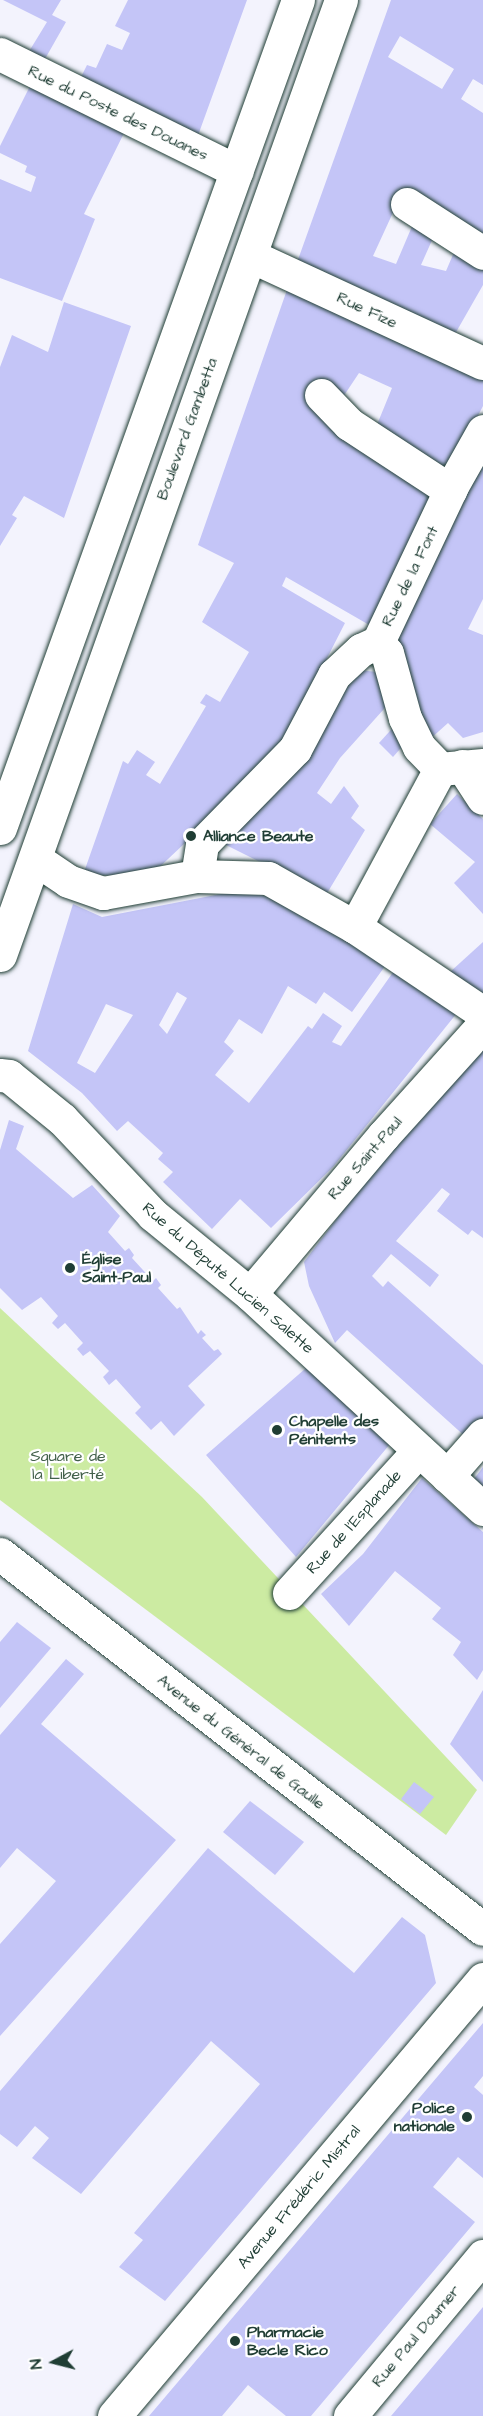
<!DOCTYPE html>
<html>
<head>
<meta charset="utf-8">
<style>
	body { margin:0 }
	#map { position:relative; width:483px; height:2416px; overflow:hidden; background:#f3f3fd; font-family:"Architects Daughter",sans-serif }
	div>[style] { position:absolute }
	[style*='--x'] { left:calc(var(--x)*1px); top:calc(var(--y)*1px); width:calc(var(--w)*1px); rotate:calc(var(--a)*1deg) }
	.green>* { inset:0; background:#cceba2 }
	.building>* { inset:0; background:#c4c5f7 }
	.roads { filter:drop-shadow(0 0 2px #1f3d34) drop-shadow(0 0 2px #1f3d34) }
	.street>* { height:33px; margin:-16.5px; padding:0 16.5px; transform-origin:16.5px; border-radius:16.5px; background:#fff }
	.secondary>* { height:33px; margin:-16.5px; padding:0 16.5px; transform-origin:16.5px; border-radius:16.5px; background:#fff }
	.dots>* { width:16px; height:16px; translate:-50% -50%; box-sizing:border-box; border:3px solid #fff; border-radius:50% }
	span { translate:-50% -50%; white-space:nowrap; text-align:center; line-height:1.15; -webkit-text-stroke:4.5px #fff; paint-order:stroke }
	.street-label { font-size:16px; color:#1f3d34 }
	.poi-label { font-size:16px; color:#1f3d34; font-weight:700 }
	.left { translate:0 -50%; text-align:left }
	.right { translate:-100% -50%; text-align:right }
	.park-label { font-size:16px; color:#42604a }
	.north { position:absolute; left:24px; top:2332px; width:60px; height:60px; -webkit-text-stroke:4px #fff; paint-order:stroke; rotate:263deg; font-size:16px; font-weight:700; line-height:24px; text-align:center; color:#1f3d34 }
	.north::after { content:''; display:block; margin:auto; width:21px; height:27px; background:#1f3d34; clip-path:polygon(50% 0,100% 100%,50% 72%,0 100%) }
</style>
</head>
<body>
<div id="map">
	<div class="green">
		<div style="clip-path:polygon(0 1308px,202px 1497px,477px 1790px,446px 1835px,0 1500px)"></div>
	</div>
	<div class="building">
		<div style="clip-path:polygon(3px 0,61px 0,52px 15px,66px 22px,41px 66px,25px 58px,47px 22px)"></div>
		<div style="clip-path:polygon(128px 0,247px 0,196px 141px,78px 83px,87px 65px,96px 68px,107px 44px,122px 50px,130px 33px,115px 26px)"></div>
		<div style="clip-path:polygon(evenodd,391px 0,483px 0,483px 85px,473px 79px,461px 99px,483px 113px,483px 244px,396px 206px,373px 256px,396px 264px,416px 217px,437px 229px,421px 265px,446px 271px,458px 243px,483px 259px,483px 285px,451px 341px,295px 268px,391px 0,400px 36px,454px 69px,442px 89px,388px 57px,400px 36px)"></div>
		<div style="clip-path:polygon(32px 82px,126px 129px,84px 214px,95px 219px,62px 301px,0 278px,0 179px,31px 192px,36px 177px,25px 172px,27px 166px,0 153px,0 146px)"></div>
		<div style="clip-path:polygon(289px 284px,483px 379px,483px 406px,451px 467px,433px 469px,374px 432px,392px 388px,359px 373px,339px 403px,435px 492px,371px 626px,286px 577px,282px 586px,345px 623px,285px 740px,220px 810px,150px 876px,83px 875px,123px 761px,128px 764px,137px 750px,155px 762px,146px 775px,160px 784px,206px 706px,200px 703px,206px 694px,220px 702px,249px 652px,202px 622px,234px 563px,198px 545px)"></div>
		<div style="clip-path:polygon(64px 302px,131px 326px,64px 518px,24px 496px,12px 515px,17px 518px,0 546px,0 367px,12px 335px,48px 352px)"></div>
		<div style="clip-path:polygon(483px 455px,483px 599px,468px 629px,483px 635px,483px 732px,463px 738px,448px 723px,429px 740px,396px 638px)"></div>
		<div style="clip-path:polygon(350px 669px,386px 673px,392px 700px,340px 758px,317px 793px,331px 804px,344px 786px,359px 806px,351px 818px,365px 830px,326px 895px,214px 839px)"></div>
		<div style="clip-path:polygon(399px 721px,407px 741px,393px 757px,379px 743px)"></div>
		<div style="clip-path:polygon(457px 794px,483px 819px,483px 914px,454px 883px,475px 862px,430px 824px)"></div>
		<div style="clip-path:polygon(evenodd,231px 892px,275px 897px,388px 962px,352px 1012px,324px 992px,316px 1004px,288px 986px,262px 1034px,239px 1019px,224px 1042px,234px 1051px,215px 1075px,249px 1103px,308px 1026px,312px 1029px,323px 1013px,342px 1026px,332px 1042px,341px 1046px,396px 968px,457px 1013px,333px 1167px,271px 1228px,240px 1199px,212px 1229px,163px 1182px,173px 1172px,158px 1159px,163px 1153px,128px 1121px,117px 1131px,82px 1093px,28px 1051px,73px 904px,102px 917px,231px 892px,177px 992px,187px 998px,167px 1034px,159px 1025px,177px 992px,231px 892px,106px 1004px,133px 1015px,95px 1073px,77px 1063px,106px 1004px)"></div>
		<div style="clip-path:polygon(483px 942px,483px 994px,450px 972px)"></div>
		<div style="clip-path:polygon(483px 1044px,483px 1238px,472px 1230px,468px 1235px,437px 1211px,450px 1194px,442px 1188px,396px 1241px,439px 1275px,430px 1287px,391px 1254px,372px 1276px,383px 1287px,388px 1281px,483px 1365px,483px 1420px,468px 1439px,347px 1330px,335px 1343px,309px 1286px,304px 1262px,421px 1108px)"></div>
		<div style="clip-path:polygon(9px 1120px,24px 1126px,16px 1149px,73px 1198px,92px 1185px,120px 1216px,108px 1232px,125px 1251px,129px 1248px,134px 1255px,132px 1258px,153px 1281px,156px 1278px,161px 1285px,158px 1288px,177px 1309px,180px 1307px,198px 1334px,201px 1330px,206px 1335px,202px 1338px,214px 1351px,218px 1349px,222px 1354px,188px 1386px,205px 1405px,174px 1436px,161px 1421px,151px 1430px,135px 1413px,141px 1407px,116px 1379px,109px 1385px,103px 1377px,109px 1371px,90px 1351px,83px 1356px,77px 1349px,83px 1343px,65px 1323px,58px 1329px,52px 1323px,58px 1316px,41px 1297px,22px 1310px,0 1288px,0 1150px)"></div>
		<div style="clip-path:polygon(313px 1362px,346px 1405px,390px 1444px,296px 1557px,206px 1455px)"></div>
		<div style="clip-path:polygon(483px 1467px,483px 1494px,471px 1483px)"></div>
		<div style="clip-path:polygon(422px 1478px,483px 1532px,483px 1670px,477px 1680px,453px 1655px,461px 1642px,432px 1619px,441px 1608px,395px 1571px,349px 1626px,321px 1594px,363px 1554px)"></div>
		<div style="clip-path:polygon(17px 1622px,51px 1648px,0 1708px,0 1642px)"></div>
		<div style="clip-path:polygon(66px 1659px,84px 1674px,41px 1724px,176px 1840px,0 2036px,0 1944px,56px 1881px,17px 1848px,0 1868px,0 1735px)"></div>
		<div style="clip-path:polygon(483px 1690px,483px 1782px,450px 1744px)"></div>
		<div style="clip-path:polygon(414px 1782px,434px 1797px,420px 1814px,401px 1799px)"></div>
		<div style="clip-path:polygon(250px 1801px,304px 1842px,275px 1875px,223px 1832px)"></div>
		<div style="clip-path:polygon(208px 1848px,354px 1973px,402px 1917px,425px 1935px,436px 1983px,165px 2301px,119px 2267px,143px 2240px,134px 2233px,260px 2084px,211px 2041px,81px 2194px,32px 2158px,49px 2138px,35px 2126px,17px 2147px,0 2134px,0 2091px)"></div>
		<div style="clip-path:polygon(483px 2023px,483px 2076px,474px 2087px,483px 2095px,483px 2178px,458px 2157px,433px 2187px,475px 2222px,311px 2416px,286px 2416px,248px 2385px,222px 2416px,149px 2416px)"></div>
		<div style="clip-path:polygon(483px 2307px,483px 2416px,391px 2416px,468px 2325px)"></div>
	</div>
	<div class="roads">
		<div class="street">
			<div style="--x:0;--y:54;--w:264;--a:26.3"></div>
			<div style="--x:407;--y:204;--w:90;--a:32.8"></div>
			<div style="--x:251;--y:256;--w:255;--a:24.8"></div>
			<div style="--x:321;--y:395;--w:40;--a:46"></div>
			<div style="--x:349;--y:424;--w:121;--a:33.2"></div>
			<div style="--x:378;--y:642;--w:14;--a:51"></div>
			<div style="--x:387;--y:653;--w:67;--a:74.5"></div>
			<div style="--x:405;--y:718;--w:32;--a:64"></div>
			<div style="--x:419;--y:747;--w:30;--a:46"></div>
			<div style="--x:462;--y:766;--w:38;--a:57"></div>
			<div style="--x:440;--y:769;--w:43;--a:-5.3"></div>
			<div style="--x:37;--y:860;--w:37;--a:34"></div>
			<div style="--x:68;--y:881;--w:37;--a:19"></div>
			<div style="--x:103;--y:893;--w:96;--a:-10.3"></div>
			<div style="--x:197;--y:876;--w:71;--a:1.6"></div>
			<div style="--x:268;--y:878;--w:100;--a:29.4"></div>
			<div style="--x:355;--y:927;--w:154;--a:33.9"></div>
			<div style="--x:197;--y:876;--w:32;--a:-81"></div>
			<div style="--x:202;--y:844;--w:133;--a:-45.6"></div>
			<div style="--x:295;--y:749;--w:84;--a:-62.2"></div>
			<div style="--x:334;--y:675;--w:37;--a:-43"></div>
			<div style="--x:361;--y:650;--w:19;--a:-25"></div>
			<div style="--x:378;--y:642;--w:173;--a:-64.6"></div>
			<div style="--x:452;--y:486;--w:63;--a:-60.6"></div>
			<div style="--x:355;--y:927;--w:179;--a:-61.7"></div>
			<div style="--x:0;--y:1075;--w:9;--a:6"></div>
			<div style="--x:9;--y:1076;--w:68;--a:39.1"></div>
			<div style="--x:62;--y:1119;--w:132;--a:46.5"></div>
			<div style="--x:153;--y:1215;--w:125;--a:39.2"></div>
			<div style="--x:250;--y:1294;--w:317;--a:42.7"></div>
			<div style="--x:250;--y:1294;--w:207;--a:-49.9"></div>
			<div style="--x:383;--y:1136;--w:149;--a:-48"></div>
			<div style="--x:447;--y:1476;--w:55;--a:-48.7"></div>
			<div style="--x:289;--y:1593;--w:193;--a:-47.7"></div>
			<div style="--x:350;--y:2416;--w:208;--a:-50.3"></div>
		</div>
		<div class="secondary">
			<div style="--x:0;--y:828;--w:880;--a:-70.21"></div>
			<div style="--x:0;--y:955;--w:1014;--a:-70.35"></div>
			<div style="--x:0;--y:1554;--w:611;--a:37.83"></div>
			<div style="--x:114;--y:2416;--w:572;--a:-49.82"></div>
		</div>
	</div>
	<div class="dots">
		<div style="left:191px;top:836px;background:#1f3d34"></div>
		<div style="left:70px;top:1268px;background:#1f3d34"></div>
		<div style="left:277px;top:1430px;background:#1f3d34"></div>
		<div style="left:467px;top:2117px;background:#1f3d34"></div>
		<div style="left:235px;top:2341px;background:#1f3d34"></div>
	</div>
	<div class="street-label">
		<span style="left:118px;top:113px;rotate:26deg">Rue du Poste des Douanes</span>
		<span style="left:367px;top:310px;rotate:25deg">Rue Fize</span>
		<span style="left:187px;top:429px;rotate:-70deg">Boulevard Gambetta</span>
		<span style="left:410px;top:576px;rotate:-64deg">Rue de la Font</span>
		<span style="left:365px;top:1158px;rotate:-49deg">Rue Saint-Paul</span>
		<span style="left:228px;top:1278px;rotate:41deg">Rue du Député Lucien Salette</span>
		<span style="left:354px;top:1522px;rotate:-48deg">Rue de l'Esplanade</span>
		<span style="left:241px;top:1742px;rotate:38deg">Avenue du Général de Gaulle</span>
		<span style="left:299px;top:2197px;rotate:-50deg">Avenue Frédéric Mistral</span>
		<span style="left:416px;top:2336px;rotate:-50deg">Rue Paul Doumer</span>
	</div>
	<div class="poi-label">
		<span class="left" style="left:203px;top:836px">Alliance Beaute</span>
		<span class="left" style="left:82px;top:1268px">Église<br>Saint-Paul</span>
		<span class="left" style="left:289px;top:1430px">Chapelle des<br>Pénitents</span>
		<span class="right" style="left:455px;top:2117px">Police<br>nationale</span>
		<span class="left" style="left:247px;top:2341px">Pharmacie<br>Becle Rico</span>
	</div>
	<div class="park-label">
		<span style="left:68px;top:1465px">Square de<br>la Liberté</span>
	</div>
	<div class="north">N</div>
</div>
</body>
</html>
